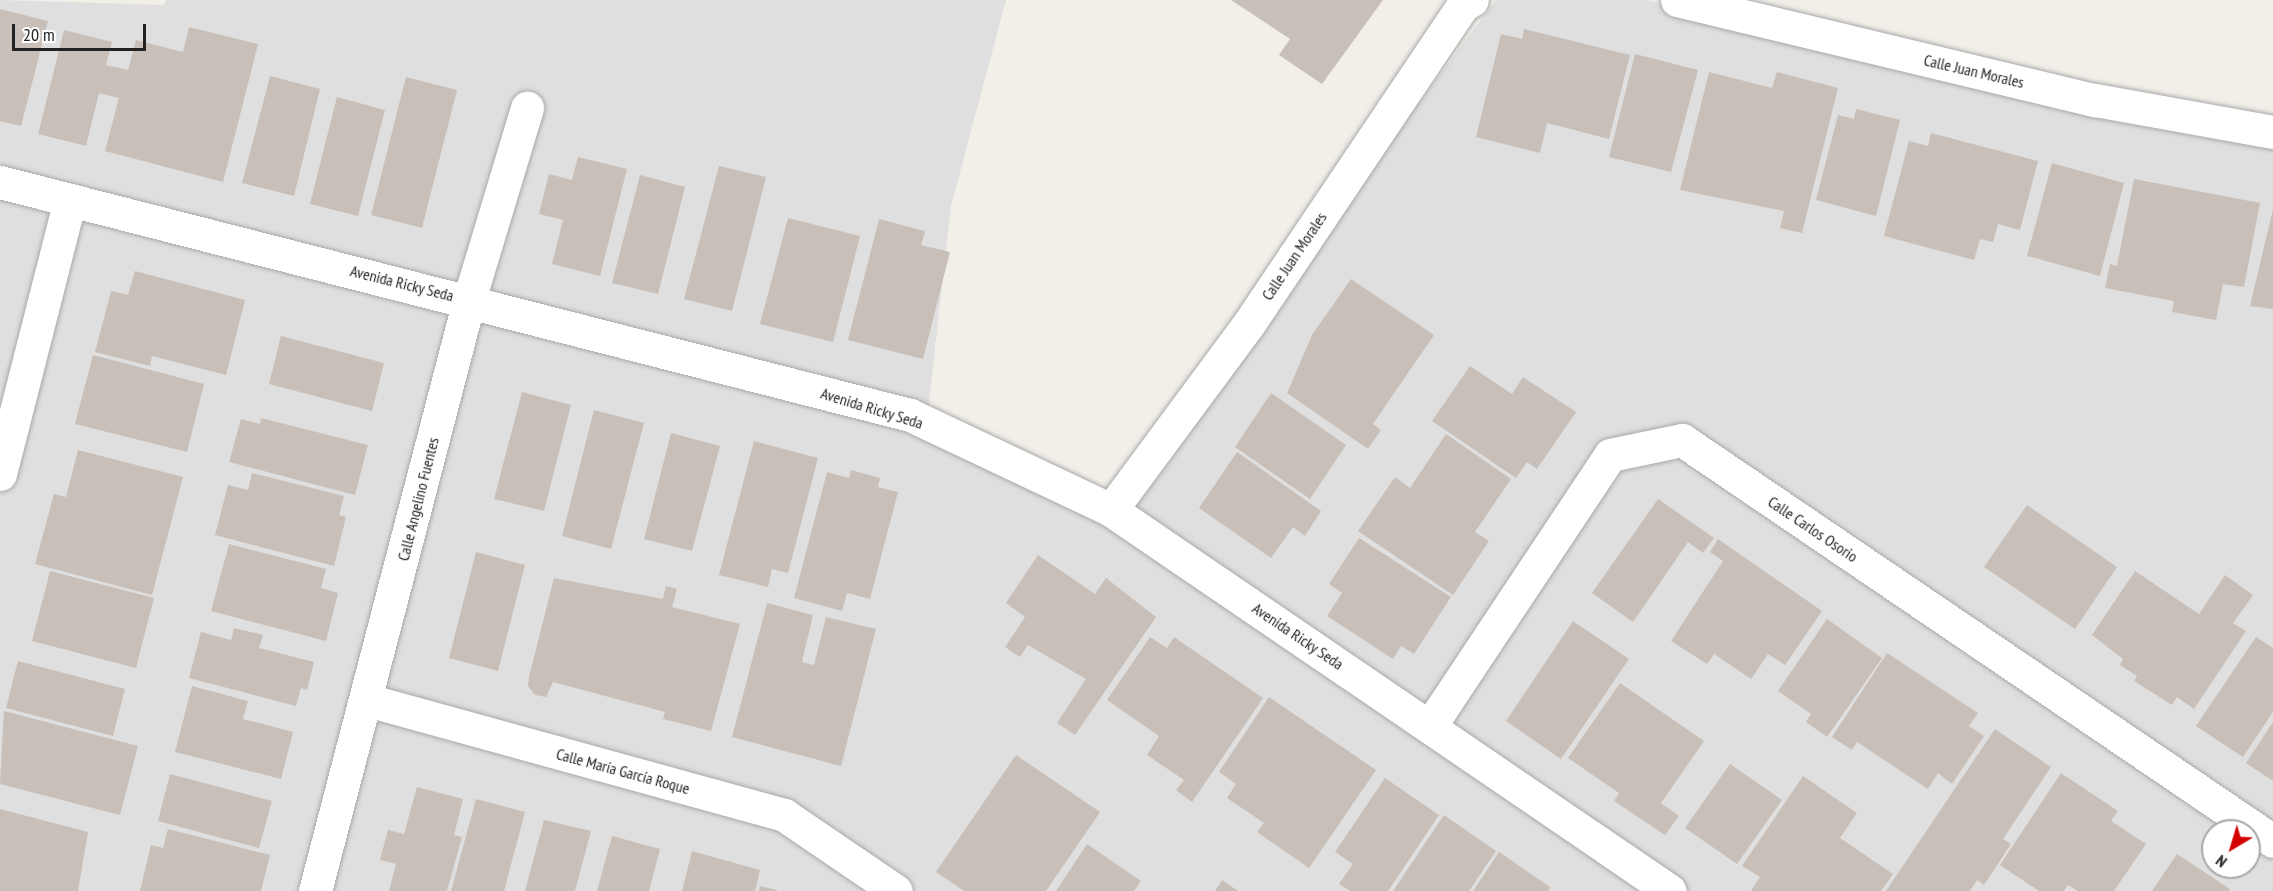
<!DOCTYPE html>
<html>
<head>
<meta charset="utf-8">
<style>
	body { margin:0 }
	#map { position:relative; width:2273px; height:891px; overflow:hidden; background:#f2efe9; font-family:"PT Sans Narrow",sans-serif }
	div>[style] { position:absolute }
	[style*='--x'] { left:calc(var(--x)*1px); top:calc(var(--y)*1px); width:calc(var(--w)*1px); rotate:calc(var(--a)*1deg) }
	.residential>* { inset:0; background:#e0dfdf }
	.building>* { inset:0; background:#c7bfb8 }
	.roads { filter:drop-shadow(0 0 2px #a9a9a9) drop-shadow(0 0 2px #a9a9a9) }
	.street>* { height:33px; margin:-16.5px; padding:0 16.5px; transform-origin:16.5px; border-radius:16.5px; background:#fff }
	span { translate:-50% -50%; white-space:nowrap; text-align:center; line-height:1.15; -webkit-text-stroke:4.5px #fff; paint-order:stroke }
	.street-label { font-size:16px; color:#222 }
	.north { position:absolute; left:2201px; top:819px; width:60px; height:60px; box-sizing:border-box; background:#fff; border:2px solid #a7a7a7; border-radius:50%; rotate:218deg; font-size:16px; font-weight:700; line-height:24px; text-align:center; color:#222 }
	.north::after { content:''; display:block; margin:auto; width:21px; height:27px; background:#d40000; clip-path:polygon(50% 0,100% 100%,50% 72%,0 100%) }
	.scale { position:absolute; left:12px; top:24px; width:134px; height:27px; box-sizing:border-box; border:3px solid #222; border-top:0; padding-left:8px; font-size:18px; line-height:21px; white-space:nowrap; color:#222; -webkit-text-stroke:4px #fff; paint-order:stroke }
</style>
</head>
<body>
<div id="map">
	<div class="residential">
		<div style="clip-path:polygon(evenodd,0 0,164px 5px,166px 0,1006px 0,951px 206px,926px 429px,1108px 516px,1496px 0,1646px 0,2273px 125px,2273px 891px,0 891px,0 0,2213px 831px,2249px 831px,2249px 867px,2213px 867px,2213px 831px)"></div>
	</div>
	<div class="building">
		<div style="clip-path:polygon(1231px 0,1383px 0,1322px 84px,1279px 55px,1290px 39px)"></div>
		<div style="clip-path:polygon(0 9px,48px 21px,21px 126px,0 121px)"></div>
		<div style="clip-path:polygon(189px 27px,258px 44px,223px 182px,105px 151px,119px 98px,99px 93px,86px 146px,38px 134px,64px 30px,112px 42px,106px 65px,128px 70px,136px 40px,183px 52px)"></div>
		<div style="clip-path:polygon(1524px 29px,1630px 55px,1609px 139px,1547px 123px,1540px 153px,1476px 137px,1501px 34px,1522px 39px)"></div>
		<div style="clip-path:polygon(1635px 54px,1698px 70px,1671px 172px,1609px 157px)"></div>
		<div style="clip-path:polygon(1709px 72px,1772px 88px,1777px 72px,1838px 88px,1802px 233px,1780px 228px,1784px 211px,1680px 190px)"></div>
		<div style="clip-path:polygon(270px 76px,320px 89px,294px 196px,242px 183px)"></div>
		<div style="clip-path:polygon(406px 77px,457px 90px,422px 228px,371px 215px)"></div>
		<div style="clip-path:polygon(337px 97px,385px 110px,358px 216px,310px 204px)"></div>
		<div style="clip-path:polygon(1856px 109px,1900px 120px,1876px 216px,1816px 200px,1838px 115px,1854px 119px)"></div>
		<div style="clip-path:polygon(1931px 133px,2038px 161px,2020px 230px,1998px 224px,1993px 242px,1980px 239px,1974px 260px,1884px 236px,1909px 141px,1928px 146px)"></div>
		<div style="clip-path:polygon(578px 157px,627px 169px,600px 276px,552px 264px,563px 220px,539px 214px,549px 174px,572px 180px)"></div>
		<div style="clip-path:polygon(2052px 163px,2124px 183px,2100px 276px,2027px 256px)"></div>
		<div style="clip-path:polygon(719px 166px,766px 177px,732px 311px,684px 299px)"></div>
		<div style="clip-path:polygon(640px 175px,685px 187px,658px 294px,612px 283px)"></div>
		<div style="clip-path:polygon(2134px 179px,2260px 203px,2244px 287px,2223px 284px,2216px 320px,2172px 312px,2174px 301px,2105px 288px,2110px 264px,2117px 266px)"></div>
		<div style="clip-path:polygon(2273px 209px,2273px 309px,2250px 306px)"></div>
		<div style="clip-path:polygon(788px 218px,860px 236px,833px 342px,760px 324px)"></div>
		<div style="clip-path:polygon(879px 219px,925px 231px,921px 245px,950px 252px,923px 359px,848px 340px)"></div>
		<div style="clip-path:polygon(135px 271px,245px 300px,226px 375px,152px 356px,150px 366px,95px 352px,111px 291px,128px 295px)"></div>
		<div style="clip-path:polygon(1351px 279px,1434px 335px,1373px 424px,1381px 430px,1368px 449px,1287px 393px,1312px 335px)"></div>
		<div style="clip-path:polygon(281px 336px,384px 363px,372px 411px,269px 384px)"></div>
		<div style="clip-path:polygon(93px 355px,204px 384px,187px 452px,75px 424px)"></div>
		<div style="clip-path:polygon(1470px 366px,1512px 394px,1523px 377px,1576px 412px,1537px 469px,1527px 462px,1516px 478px,1432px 421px)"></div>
		<div style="clip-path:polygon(522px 392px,571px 405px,544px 511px,494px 499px)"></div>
		<div style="clip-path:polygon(1271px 393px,1346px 445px,1310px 499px,1235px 447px)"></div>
		<div style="clip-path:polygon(594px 410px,644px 423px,611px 549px,562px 536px)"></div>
		<div style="clip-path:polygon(261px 418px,368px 445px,355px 495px,229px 462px,241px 419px,260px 424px)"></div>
		<div style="clip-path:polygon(671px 433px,720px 446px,692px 551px,644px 539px)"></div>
		<div style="clip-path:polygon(1446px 434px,1511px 479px,1475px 532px,1489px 541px,1453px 595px,1358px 531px,1395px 477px,1410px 488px)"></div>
		<div style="clip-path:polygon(754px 441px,818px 458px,788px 573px,772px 569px,768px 587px,719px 575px)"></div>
		<div style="clip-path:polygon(78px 450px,183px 477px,152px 595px,35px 564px,54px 494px,66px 497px)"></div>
		<div style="clip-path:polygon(1237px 452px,1321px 511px,1305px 536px,1293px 527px,1271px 558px,1199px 508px)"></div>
		<div style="clip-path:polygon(851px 470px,880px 478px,878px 487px,898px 492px,870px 599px,847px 593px,842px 611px,794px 598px,827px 472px,849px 478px)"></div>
		<div style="clip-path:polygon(252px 473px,344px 496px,339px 515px,346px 517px,334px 566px,215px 535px,228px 485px,248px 490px)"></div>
		<div style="clip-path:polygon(1658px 499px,1714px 538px,1703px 553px,1688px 542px,1633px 622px,1592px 593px)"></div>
		<div style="clip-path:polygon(2027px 505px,2117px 567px,2075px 629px,1984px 567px)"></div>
		<div style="clip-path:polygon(1359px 538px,1451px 597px,1414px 654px,1401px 646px,1393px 659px,1327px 616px,1342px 593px,1329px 584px)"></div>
		<div style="clip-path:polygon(1718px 539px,1822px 611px,1785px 665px,1768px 654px,1751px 679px,1714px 654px,1707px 664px,1671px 641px,1723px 561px,1710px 552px)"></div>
		<div style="clip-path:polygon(229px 544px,326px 569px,321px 588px,338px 593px,326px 641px,211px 611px)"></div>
		<div style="clip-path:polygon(476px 552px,525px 565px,498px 671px,449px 658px)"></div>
		<div style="clip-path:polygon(1038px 555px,1095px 594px,1106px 578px,1156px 617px,1075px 735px,1057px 723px,1086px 679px,1028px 645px,1020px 657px,1005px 647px,1025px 617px,1006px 603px)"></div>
		<div style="clip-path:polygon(50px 571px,154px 598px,136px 668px,32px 641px)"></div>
		<div style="clip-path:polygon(2135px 571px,2199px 614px,2225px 575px,2253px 595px,2233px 623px,2246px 631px,2194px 709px,2177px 697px,2172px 705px,2134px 681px,2137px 676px,2120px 665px,2123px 659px,2092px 635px)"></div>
		<div style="clip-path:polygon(554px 578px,663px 599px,666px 586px,677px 589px,672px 607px,740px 624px,711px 731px,663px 719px,665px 712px,553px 682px,546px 697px,535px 695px,528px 686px,529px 677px)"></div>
		<div style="clip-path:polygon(767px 603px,813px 615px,802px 662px,814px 665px,826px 617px,876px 629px,841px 766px,732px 737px)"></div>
		<div style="clip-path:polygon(1827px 619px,1882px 658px,1827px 737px,1806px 722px,1811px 714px,1778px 691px)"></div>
		<div style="clip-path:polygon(1573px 621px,1629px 659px,1561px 759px,1506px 721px)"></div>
		<div style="clip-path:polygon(234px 628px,263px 635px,259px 648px,314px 662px,307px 690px,301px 688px,296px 706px,189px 678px,201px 632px,231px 640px)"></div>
		<div style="clip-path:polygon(1150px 637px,1167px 648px,1174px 637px,1263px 698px,1192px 802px,1176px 790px,1184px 780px,1147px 755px,1159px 736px,1107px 700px)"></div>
		<div style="clip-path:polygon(2256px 637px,2273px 648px,2273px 712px,2243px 757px,2196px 726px)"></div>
		<div style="clip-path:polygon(1887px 653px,1978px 713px,1969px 726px,1984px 736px,1952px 784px,1938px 773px,1928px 789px,1857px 742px,1852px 750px,1832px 737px)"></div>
		<div style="clip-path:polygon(18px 661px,125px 689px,113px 736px,6px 708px)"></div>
		<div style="clip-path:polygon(1620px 683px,1704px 741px,1661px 803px,1679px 816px,1665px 835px,1614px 801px,1619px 793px,1568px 758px)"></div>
		<div style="clip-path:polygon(192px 686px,248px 701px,243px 719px,293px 732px,281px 779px,175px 752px)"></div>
		<div style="clip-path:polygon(1269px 697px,1376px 770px,1309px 868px,1257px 832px,1264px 823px,1227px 798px,1236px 784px,1219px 772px)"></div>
		<div style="clip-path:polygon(4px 711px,138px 746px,120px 815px,0 784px)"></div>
		<div style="clip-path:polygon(2273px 722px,2273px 781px,2246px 763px)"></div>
		<div style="clip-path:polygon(1995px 729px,2051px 767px,2003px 839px,2011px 844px,1984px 885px,1977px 880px,1970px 891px,1886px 891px)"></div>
		<div style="clip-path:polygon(1016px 755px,1100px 812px,1046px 891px,964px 891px,936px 872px)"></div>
		<div style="clip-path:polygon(1730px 764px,1782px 800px,1737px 864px,1685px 828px)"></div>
		<div style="clip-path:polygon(2061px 773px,2118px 811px,2111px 821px,2146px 844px,2114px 891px,2078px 891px,2068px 885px,2064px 891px,2039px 891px,2000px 865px)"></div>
		<div style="clip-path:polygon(170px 774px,272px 801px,259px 848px,158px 821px)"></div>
		<div style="clip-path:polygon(1803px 776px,1857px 813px,1840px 838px,1893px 874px,1881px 891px,1751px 891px,1760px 877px,1742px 866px)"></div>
		<div style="clip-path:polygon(1385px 778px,1439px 815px,1388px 891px,1350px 891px,1339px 884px,1353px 864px,1335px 852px)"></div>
		<div style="clip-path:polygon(417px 787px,463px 799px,454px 835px,462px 837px,447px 891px,389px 891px,396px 864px,380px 860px,388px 830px,404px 834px)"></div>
		<div style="clip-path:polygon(476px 799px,525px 812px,504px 891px,451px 891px)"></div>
		<div style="clip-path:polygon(0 809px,88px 832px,78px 891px,0 891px)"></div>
		<div style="clip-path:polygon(1444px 815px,1496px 851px,1469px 891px,1393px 891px)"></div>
		<div style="clip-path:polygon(544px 820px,591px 831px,575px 891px,525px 891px)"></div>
		<div style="clip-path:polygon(168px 829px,270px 855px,261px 891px,140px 891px,151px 845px,163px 848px)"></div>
		<div style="clip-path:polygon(612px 836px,660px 849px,649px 891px,597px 891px)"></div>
		<div style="clip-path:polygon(1087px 844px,1141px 881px,1134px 891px,1056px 891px)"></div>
		<div style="clip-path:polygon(692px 851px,760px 870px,755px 891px,682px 891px)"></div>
		<div style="clip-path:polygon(1499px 852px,1550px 887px,1548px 891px,1473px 891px)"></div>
		<div style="clip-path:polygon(2177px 854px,2230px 889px,2229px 891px,2152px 891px)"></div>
		<div style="clip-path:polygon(1222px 880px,1238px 891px,1215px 891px)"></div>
		<div style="clip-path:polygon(760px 886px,777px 890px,777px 891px,759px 891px)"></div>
	</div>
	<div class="roads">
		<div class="street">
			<div style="--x:1677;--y:0;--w:430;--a:13.5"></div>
			<div style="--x:2095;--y:100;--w:181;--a:10.2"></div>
			<div style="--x:0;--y:182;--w:939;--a:14.36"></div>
			<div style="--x:910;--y:415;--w:222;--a:25.3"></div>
			<div style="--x:1111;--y:510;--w:676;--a:34.28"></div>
			<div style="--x:0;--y:474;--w:283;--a:-75.7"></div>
			<div style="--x:1111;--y:510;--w:230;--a:-53.5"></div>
			<div style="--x:1248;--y:325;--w:386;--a:-56.1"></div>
			<div style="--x:1463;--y:5;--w:10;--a:-29"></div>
			<div style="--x:367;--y:700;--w:433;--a:15.4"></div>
			<div style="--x:784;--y:815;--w:135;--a:34.2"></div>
			<div style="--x:1430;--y:726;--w:325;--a:-56.4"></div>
			<div style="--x:1610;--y:455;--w:74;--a:-11.8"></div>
			<div style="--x:1682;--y:440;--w:714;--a:34.16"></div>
			<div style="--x:315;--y:891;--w:611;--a:-75.39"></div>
			<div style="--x:469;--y:300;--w:201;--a:-73.2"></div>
		</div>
	</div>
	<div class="street-label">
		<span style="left:1974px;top:71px;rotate:13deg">Calle Juan Morales</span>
		<span style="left:1294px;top:256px;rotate:-56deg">Calle Juan Morales</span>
		<span style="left:402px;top:283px;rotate:14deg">Avenida Ricky Seda</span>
		<span style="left:872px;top:408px;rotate:17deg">Avenida Ricky Seda</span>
		<span style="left:418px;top:499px;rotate:-76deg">Calle Angelino Fuentes</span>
		<span style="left:1813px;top:529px;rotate:34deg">Calle Carlos Osorio</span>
		<span style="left:1298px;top:636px;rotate:34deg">Avenida Ricky Seda</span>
		<span style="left:623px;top:771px;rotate:15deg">Calle María García Roque</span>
	</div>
	<div class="north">N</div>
	<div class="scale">20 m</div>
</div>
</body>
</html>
